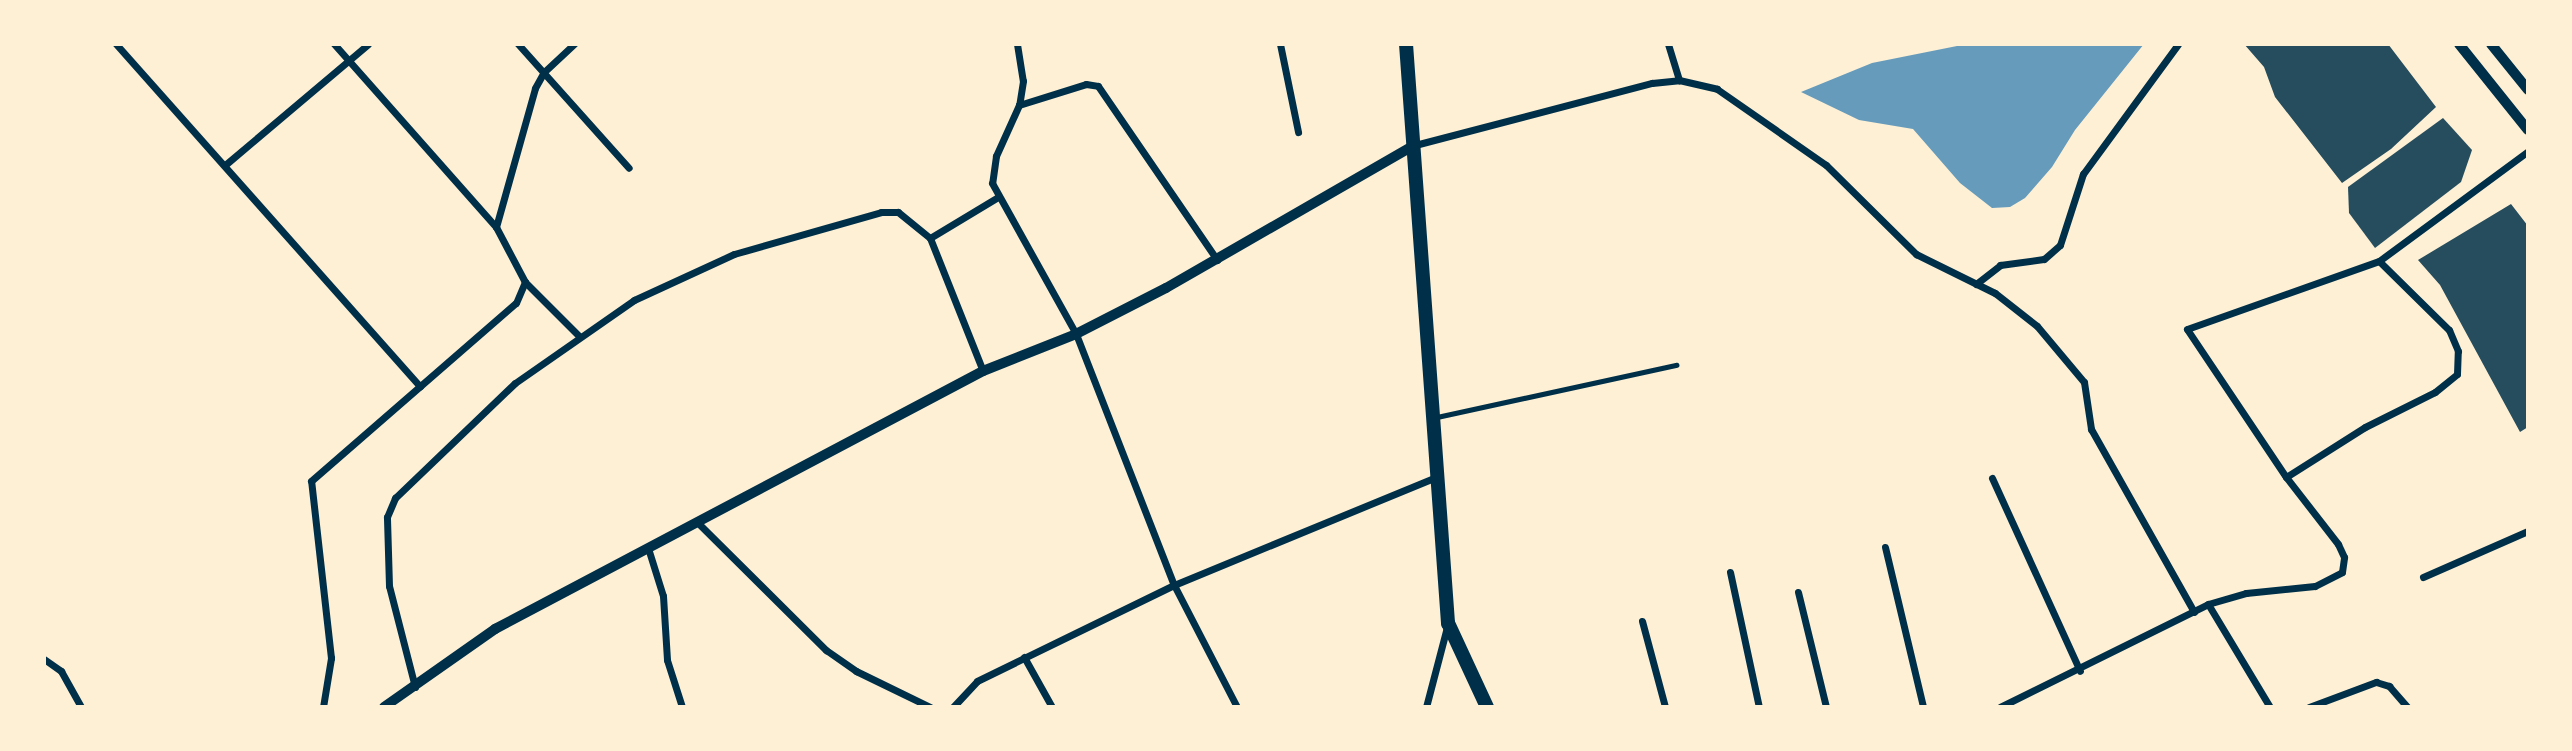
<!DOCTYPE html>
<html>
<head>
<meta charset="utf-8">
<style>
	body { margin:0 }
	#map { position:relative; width:2572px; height:751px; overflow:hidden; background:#fdf0d5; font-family:"Archivo Narrow",sans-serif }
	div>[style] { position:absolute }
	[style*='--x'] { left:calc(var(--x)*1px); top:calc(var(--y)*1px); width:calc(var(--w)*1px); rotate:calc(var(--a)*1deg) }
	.water>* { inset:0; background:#669bbc }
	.building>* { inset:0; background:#264d5e }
	.service>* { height:4.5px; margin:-2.25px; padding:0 2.25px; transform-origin:2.25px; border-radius:2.25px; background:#003049 }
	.minor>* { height:7px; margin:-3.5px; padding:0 3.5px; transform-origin:3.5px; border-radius:3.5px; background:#003049 }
	.tertiary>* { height:10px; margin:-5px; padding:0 5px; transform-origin:5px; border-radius:5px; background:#003049 }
	.primary>* { height:14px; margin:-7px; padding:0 7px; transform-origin:7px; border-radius:7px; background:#003049 }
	span { translate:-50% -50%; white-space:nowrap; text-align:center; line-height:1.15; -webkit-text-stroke:5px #fdf0d5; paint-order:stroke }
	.frame { position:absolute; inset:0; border:46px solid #fdf0d5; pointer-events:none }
</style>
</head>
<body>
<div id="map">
	<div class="water">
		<div style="clip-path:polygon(1967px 44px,2144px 44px,2075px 130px,2052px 167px,2025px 198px,2010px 207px,1992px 208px,1960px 183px,1913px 129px,1859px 120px,1801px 92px,1872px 63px)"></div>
	</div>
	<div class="building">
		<div style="clip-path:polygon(2244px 44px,2388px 44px,2436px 107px,2391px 149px,2342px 183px,2275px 97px,2264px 67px)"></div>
		<div style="clip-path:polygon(2443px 118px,2472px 150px,2461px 182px,2375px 248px,2349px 213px,2348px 187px)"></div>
		<div style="clip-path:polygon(2511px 204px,2528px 226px,2528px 427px,2520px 432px,2440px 285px,2418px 260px)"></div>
	</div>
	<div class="service">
		<div style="--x:1437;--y:417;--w:245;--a:-12.3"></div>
	</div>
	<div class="minor">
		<div style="--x:116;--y:44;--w:458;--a:48.4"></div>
		<div style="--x:518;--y:44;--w:166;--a:48.2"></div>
		<div style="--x:1017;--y:44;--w:37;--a:81"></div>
		<div style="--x:1023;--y:81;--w:24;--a:99"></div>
		<div style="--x:1019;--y:105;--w:56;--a:114.3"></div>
		<div style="--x:996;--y:156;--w:27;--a:98"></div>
		<div style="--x:992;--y:183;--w:173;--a:60.9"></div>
		<div style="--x:1076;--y:334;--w:269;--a:68.7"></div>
		<div style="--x:1174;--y:585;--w:137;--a:62.7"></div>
		<div style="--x:1280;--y:44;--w:90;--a:78.4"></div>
		<div style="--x:1668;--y:44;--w:38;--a:73"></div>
		<div style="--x:1019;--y:105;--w:70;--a:-17.4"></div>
		<div style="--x:1086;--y:84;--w:12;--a:9"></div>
		<div style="--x:1098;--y:86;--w:211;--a:55.6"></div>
		<div style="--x:1415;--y:145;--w:245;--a:-14.7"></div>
		<div style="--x:1652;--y:83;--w:27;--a:-6"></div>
		<div style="--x:1679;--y:80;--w:39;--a:13"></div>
		<div style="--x:1717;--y:89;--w:133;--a:34.9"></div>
		<div style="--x:1826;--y:165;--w:127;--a:44.7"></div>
		<div style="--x:1916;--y:254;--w:88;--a:26.3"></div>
		<div style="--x:1995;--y:293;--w:53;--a:38.2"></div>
		<div style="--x:2037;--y:326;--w:73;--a:50"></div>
		<div style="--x:2084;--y:382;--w:48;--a:81.5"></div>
		<div style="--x:2091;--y:429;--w:210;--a:60.6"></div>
		<div style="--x:225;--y:165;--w:187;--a:-40.2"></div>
		<div style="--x:496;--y:227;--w:144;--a:-74.3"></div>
		<div style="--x:535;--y:88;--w:18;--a:-61"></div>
		<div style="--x:544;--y:72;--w:41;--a:-43"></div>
		<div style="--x:930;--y:238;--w:79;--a:-31.1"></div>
		<div style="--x:525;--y:282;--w:76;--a:45"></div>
		<div style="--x:1976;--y:284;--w:31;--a:-38"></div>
		<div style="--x:2000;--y:265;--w:44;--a:-7.8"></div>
		<div style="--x:2044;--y:259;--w:21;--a:-41"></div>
		<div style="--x:2060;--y:245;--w:75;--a:-72.1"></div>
		<div style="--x:2083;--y:174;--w:161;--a:-53.8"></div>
		<div style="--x:2286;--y:477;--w:93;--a:-32.3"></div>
		<div style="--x:2365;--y:427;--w:78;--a:-26.6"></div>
		<div style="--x:2435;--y:392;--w:28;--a:-39"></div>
		<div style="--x:2457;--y:374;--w:23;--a:-88"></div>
		<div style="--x:2458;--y:351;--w:23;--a:-113"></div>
		<div style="--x:2449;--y:330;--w:98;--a:-135.4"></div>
		<div style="--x:1992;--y:478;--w:212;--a:65.5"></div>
		<div style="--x:697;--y:522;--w:182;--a:44.8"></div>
		<div style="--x:826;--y:650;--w:37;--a:35"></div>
		<div style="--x:856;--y:671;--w:82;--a:25.9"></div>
		<div style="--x:1885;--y:547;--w:164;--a:76.6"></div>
		<div style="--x:648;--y:548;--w:50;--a:72.6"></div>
		<div style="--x:663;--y:596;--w:64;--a:86.4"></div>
		<div style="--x:667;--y:660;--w:49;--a:72.3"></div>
		<div style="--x:1730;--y:572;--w:138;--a:77.9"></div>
		<div style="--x:2423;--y:577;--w:115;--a:-23.7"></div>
		<div style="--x:1798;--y:592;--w:118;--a:76.3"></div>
		<div style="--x:2208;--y:604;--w:120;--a:59"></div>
		<div style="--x:1642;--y:621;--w:89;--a:75"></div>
		<div style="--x:1024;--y:657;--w:57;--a:60.8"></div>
		<div style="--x:44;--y:659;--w:21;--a:35"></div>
		<div style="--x:61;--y:671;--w:41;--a:60.9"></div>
		<div style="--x:415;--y:687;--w:104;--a:-104.4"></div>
		<div style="--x:389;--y:586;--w:69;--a:-91.7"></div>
		<div style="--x:387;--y:517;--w:21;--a:-67"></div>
		<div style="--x:395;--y:498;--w:166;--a:-43.8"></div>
		<div style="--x:515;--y:383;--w:145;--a:-34.9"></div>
		<div style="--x:634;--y:300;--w:110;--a:-24.7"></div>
		<div style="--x:734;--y:254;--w:153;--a:-15.9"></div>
		<div style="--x:881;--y:212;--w:17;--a:0"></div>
		<div style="--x:898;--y:212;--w:41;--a:39.1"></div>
		<div style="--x:930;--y:238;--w:143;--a:68.3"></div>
		<div style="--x:323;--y:707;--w:50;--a:-80.7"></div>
		<div style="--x:331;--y:658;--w:178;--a:-96.4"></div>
		<div style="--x:311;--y:481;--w:271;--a:-41"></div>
		<div style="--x:516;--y:303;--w:23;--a:-67"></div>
		<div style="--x:525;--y:282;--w:62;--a:-117.8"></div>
		<div style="--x:496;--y:227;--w:244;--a:-131.5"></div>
		<div style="--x:953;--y:707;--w:35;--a:-47"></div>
		<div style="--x:977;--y:681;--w:219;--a:-26"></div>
		<div style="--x:1174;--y:585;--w:281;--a:-22.4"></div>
		<div style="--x:1426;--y:707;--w:83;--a:-75.3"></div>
		<div style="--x:2000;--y:707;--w:232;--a:-26.3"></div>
		<div style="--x:2208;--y:604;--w:40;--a:-16"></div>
		<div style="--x:2246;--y:593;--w:69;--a:-5.8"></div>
		<div style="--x:2315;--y:586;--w:30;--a:-27"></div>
		<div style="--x:2342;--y:572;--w:15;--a:-82"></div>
		<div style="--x:2344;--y:557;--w:14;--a:-115"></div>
		<div style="--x:2338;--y:544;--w:85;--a:-127.8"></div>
		<div style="--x:2286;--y:477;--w:178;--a:-123.8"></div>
		<div style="--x:2187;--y:329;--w:204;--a:-19.5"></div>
		<div style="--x:2379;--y:261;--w:185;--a:-36.4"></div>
		<div style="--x:2309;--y:707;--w:72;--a:-20.5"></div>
		<div style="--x:2376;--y:682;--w:14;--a:17"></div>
		<div style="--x:2389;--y:686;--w:28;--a:49"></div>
	</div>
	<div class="tertiary">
		<div style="--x:2459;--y:44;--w:110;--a:51.3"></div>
		<div style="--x:2491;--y:44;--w:59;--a:51.2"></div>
		<div style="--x:384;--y:707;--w:136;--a:-35.1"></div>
		<div style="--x:495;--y:629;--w:552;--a:-27.86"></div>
		<div style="--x:983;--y:371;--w:100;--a:-21.7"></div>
		<div style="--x:1076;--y:334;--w:101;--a:-27.1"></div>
		<div style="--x:1166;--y:288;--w:287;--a:-29.9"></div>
	</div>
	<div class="primary">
		<div style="--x:1406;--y:44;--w:581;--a:85.85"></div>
		<div style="--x:1448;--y:623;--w:93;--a:65.1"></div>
	</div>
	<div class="frame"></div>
</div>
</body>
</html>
